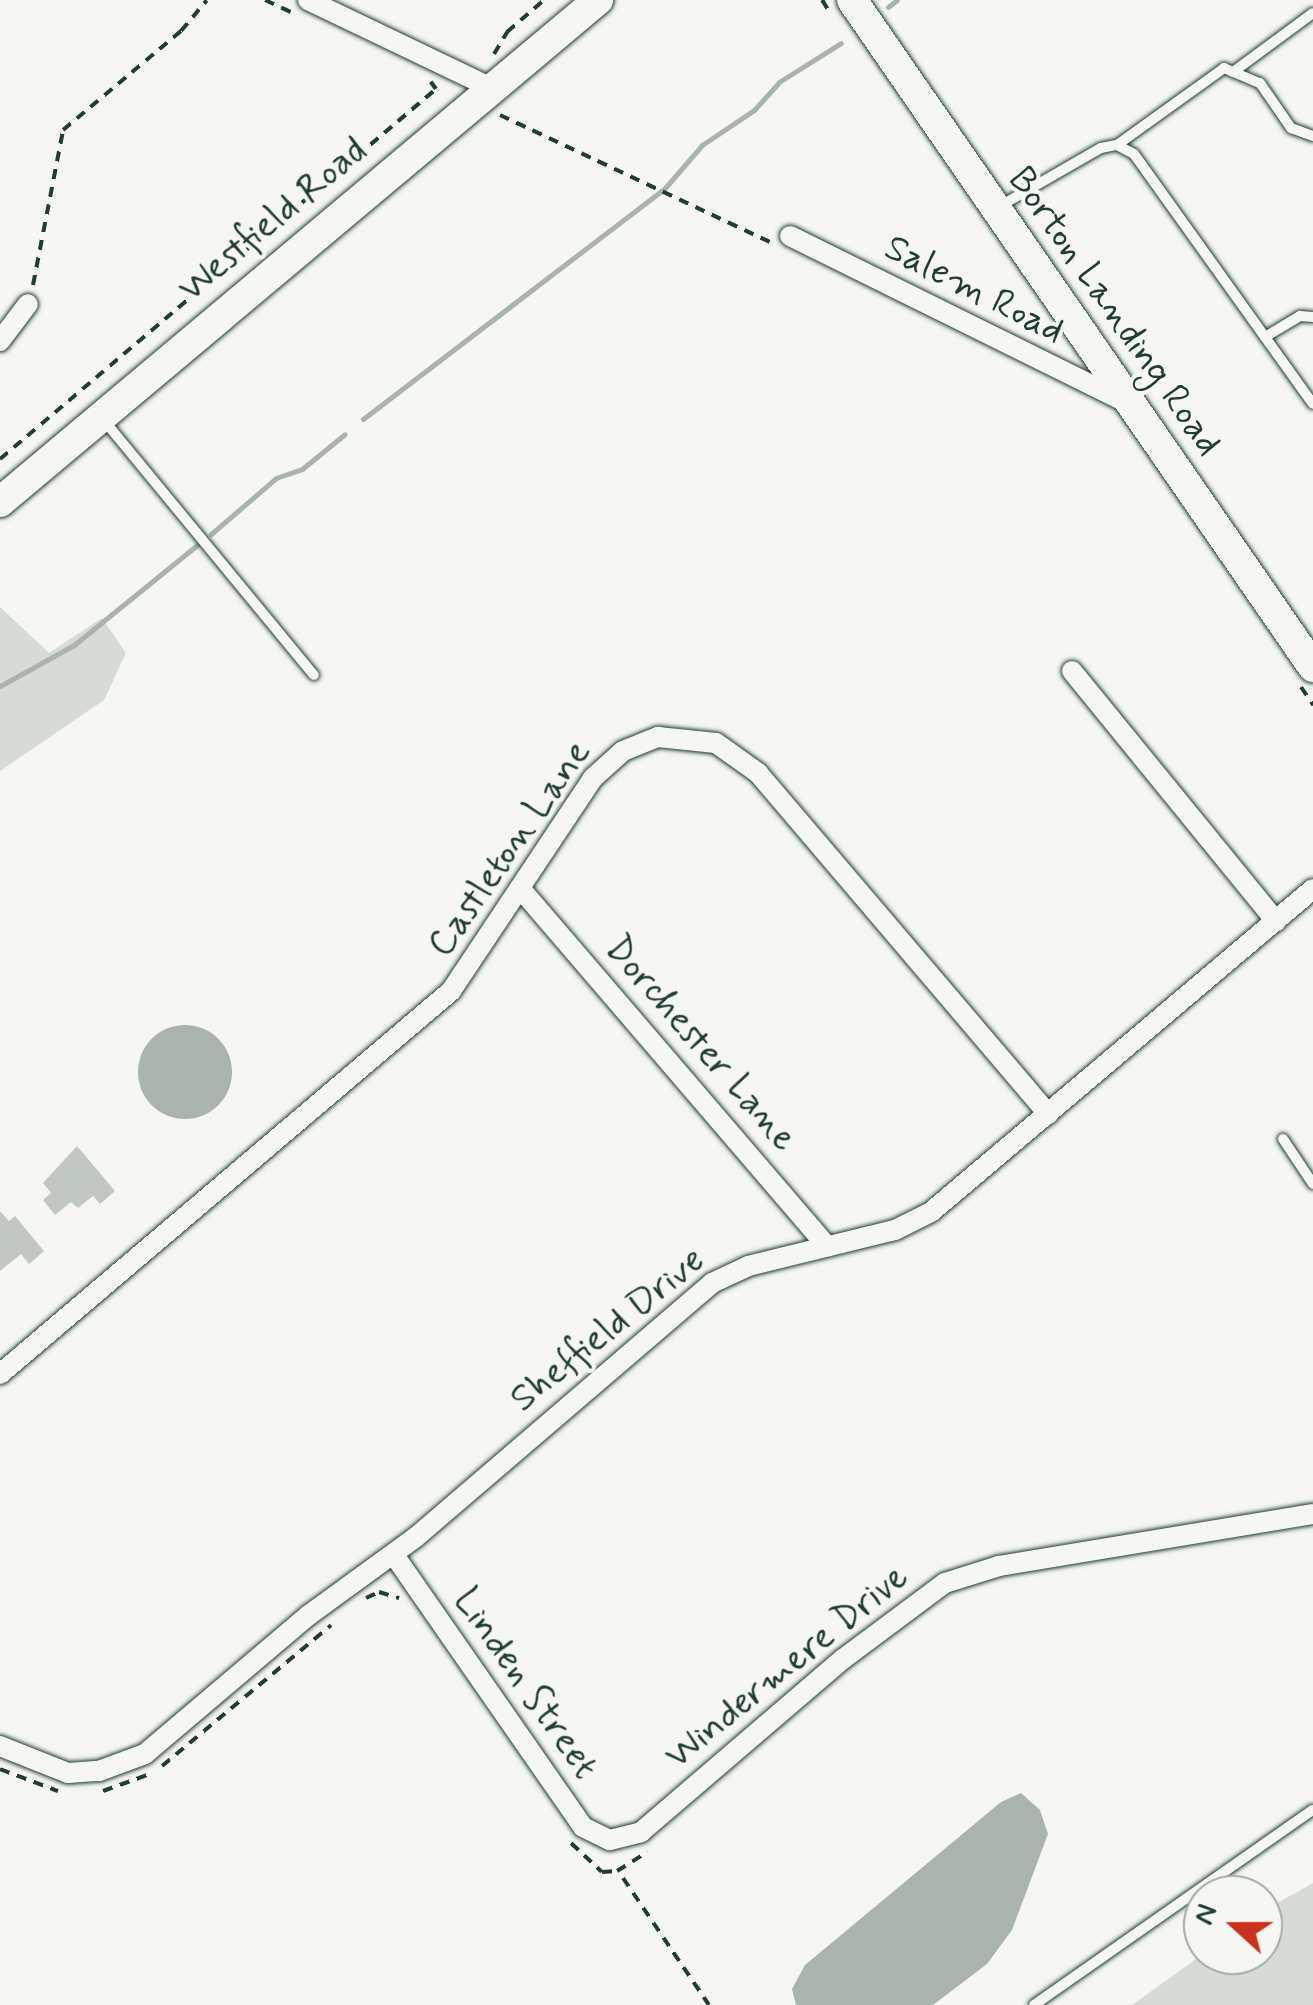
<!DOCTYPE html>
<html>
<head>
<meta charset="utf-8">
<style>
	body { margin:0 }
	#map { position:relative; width:1313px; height:2005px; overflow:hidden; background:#f6f6f2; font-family:Mynerve,sans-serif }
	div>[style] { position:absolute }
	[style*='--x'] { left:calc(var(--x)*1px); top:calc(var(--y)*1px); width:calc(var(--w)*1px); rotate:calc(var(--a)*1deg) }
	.green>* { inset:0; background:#d6dbd6 }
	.water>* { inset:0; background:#aab3ae }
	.round { border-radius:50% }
	.stream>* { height:5px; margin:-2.5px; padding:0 2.5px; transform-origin:2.5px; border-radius:2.5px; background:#aab3ae }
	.building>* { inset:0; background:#c1c8c3 }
	.path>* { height:4px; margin-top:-2px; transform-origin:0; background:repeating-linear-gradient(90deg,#1f3d34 0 10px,transparent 0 18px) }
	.roads { filter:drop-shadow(0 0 2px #1f3d34) drop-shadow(0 0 2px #1f3d34) }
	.lane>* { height:10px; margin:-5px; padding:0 5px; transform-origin:5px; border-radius:5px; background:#f6f6f2 }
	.street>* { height:20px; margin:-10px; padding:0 10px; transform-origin:10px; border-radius:10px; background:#f6f6f2 }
	.secondary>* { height:30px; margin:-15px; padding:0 15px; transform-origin:15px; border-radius:15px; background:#f6f6f2 }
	span { translate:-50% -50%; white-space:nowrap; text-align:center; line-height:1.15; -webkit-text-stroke:8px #f6f6f2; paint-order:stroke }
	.street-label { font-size:38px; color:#1f3d34 }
	.north { position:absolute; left:1183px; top:1875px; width:100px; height:100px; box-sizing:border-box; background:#f6f6f2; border:2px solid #a0aca6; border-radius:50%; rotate:291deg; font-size:28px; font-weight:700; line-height:40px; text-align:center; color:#1f3d34 }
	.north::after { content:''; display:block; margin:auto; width:35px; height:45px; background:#c8321e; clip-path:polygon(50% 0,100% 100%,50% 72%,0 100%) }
</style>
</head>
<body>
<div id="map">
	<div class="green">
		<div style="clip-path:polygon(0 607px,49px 653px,102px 618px,126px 653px,104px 700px,0 771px)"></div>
		<div style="clip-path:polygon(1313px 1883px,1313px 2005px,1132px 2005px,1203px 1954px,1263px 1955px,1263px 1911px)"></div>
	</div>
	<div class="water">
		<div class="round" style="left:138px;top:1025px;width:94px;height:94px"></div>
		<div style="clip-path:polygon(1021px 1793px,1040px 1810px,1048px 1834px,1012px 1930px,987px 1964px,933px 2005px,796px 2005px,792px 1989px,805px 1965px,1001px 1802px)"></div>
	</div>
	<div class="stream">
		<div style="--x:888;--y:7;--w:11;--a:-38"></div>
		<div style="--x:363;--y:419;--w:380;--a:-37.4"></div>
		<div style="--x:665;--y:188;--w:57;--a:-49.3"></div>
		<div style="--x:702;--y:145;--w:63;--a:-33.9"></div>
		<div style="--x:754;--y:110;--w:38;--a:-48"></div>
		<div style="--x:779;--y:82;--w:73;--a:-32.2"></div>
		<div style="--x:211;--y:534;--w:86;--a:-40.7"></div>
		<div style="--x:276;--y:478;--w:28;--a:-19"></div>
		<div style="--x:302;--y:469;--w:55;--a:-39.1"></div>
		<div style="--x:0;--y:686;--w:85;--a:-29"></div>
		<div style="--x:74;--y:645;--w:159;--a:-39.1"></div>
	</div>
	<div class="building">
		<div style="clip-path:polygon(77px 1146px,115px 1191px,100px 1204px,93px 1196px,78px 1208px,71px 1202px,55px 1215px,43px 1200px,51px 1193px,43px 1183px)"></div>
		<div style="clip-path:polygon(0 1211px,9px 1221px,15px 1216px,44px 1251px,29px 1264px,21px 1254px,0 1271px)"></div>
	</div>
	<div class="path">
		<div style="--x:265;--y:0;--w:31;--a:25"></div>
		<div style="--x:822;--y:0;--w:13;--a:58"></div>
		<div style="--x:494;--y:54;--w:26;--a:-59"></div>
		<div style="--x:507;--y:32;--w:49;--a:-40.9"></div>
		<div style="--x:500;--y:115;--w:301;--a:25.2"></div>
		<div style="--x:33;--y:285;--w:158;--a:-79"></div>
		<div style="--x:63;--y:130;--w:154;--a:-40"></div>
		<div style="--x:181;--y:31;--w:40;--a:-50"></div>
		<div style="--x:0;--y:459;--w:572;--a:-40.32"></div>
		<div style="--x:436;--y:89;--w:9;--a:-126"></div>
		<div style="--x:1301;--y:687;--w:22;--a:56"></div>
		<div style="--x:366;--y:1598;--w:14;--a:-25"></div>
		<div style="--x:379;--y:1592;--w:21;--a:17"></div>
		<div style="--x:162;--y:1766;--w:220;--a:-39.8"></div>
		<div style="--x:0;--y:1769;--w:62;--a:20.8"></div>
		<div style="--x:103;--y:1791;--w:50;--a:-19.9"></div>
		<div style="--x:571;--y:1843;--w:42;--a:43.1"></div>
		<div style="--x:602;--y:1872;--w:15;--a:-4"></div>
		<div style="--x:617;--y:1871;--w:36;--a:-32"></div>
		<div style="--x:623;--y:1878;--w:153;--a:55.9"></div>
	</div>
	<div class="roads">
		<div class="lane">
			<div style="--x:1233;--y:72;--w:99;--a:-36.4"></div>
			<div style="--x:1117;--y:145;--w:132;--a:-35.7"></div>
			<div style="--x:1224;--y:68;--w:39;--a:23"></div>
			<div style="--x:1260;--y:83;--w:55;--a:55.4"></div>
			<div style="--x:1291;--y:128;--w:23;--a:20"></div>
			<div style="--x:1000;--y:206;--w:116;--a:-29.9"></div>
			<div style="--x:1101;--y:148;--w:16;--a:-11"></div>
			<div style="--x:1117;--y:145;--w:19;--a:28"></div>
			<div style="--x:1134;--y:154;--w:307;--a:54.4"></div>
			<div style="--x:1265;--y:337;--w:41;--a:-31"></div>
			<div style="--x:1300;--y:316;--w:13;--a:4"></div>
			<div style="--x:102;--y:418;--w:333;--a:50.5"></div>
			<div style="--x:1283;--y:1139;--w:54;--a:56.3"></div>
			<div style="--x:1034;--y:2005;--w:340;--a:-35"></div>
		</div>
		<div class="street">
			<div style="--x:308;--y:0;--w:204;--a:25.6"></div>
			<div style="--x:790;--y:236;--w:377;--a:26.3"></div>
			<div style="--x:0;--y:341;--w:46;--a:-52.9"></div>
			<div style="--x:1072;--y:671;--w:323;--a:50.8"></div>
			<div style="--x:520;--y:888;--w:472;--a:49.4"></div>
			<div style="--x:0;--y:1374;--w:592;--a:-40.34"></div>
			<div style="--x:451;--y:991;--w:256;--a:-56.3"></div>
			<div style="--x:593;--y:778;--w:40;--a:-42"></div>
			<div style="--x:623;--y:751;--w:38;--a:-22"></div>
			<div style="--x:658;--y:737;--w:58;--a:5.9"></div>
			<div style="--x:716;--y:743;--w:52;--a:35.5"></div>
			<div style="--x:758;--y:773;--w:448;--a:49.6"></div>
			<div style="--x:394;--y:1555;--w:331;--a:55.2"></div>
			<div style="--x:583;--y:1827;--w:30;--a:26"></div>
			<div style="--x:610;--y:1840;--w:32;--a:-14"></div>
			<div style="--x:641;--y:1832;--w:266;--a:-40.6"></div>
			<div style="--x:843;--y:1659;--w:127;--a:-36.7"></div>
			<div style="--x:945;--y:1583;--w:57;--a:-17.5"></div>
			<div style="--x:999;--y:1566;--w:318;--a:-9.4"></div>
			<div style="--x:0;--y:1746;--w:73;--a:21.7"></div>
			<div style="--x:68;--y:1773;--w:31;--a:-4"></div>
			<div style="--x:99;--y:1771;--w:49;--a:-20.3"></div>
			<div style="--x:145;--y:1754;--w:215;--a:-40.3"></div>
			<div style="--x:309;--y:1615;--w:132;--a:-36.1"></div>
			<div style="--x:416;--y:1537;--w:390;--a:-40.6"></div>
			<div style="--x:712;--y:1283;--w:40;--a:-25"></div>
			<div style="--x:748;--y:1266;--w:151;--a:-13.8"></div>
			<div style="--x:895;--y:1230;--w:40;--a:-26.6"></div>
			<div style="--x:931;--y:1212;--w:500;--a:-40.22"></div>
		</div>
		<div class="secondary">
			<div style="--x:852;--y:0;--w:811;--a:55.35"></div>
			<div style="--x:0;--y:502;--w:781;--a:-40.01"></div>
		</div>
	</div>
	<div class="street-label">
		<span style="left:273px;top:220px;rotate:-40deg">Westfield Road</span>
		<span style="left:974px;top:290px;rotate:27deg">Salem Road</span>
		<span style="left:1114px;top:312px;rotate:55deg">Borton Landing Road</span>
		<span style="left:510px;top:849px;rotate:-55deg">Castleton Lane</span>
		<span style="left:700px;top:1044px;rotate:49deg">Dorchester Lane</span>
		<span style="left:608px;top:1330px;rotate:-39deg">Sheffield Drive</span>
		<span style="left:787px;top:1667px;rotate:-39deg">Windermere Drive</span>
		<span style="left:525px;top:1684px;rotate:55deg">Linden Street</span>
	</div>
	<div class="north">N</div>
</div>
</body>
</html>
